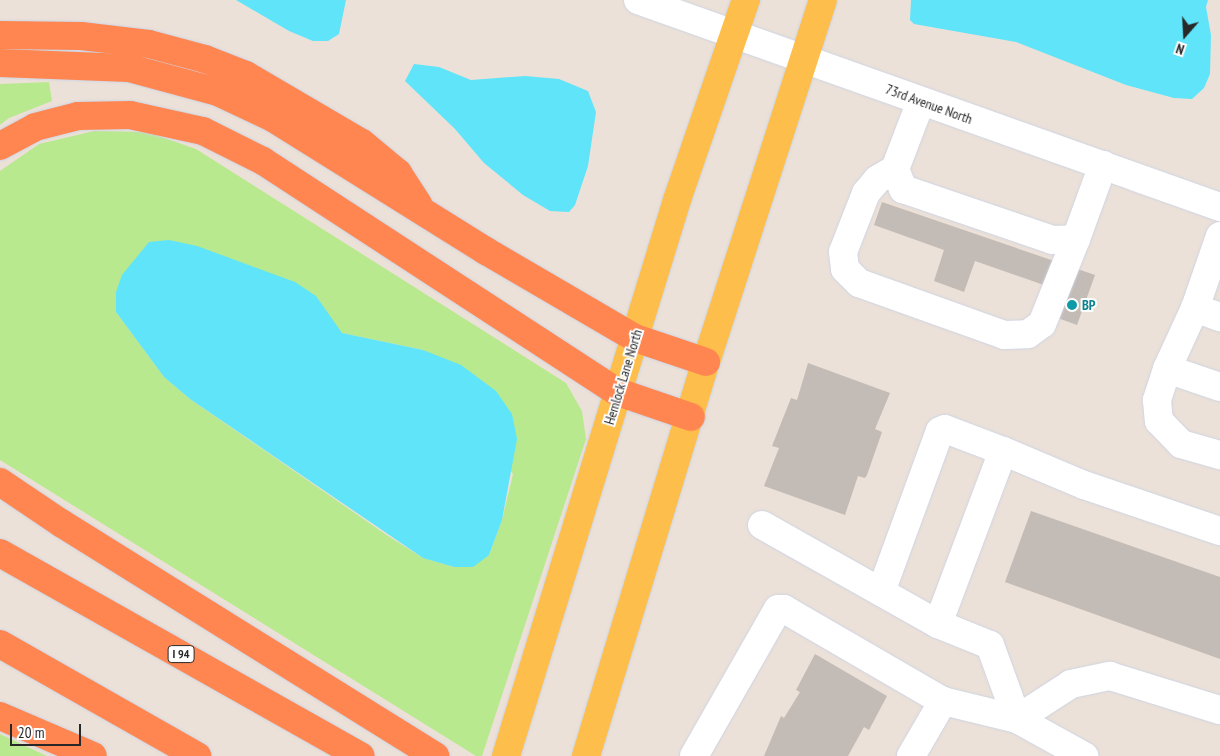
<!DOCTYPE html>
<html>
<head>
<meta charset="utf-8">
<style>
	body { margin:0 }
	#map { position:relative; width:1220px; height:756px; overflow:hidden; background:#ece1d8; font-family:"PT Sans Narrow",sans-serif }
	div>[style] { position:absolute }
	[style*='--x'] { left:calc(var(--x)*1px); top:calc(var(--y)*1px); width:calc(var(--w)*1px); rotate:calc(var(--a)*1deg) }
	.green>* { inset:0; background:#b8e98e }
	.water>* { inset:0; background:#5fe4fa }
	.building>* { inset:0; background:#c3bbb5 }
	.roads { filter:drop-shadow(0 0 1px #cdd4e3) drop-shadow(0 0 1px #cdd4e3) }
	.minor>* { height:28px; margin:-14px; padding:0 14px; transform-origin:14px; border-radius:14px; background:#fff }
	.major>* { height:28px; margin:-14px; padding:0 14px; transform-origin:14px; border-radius:14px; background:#febe4b }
	.highway>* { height:28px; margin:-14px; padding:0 14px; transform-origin:14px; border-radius:14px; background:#ff8650 }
	.dots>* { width:14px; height:14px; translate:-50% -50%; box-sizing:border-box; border:2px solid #fff; border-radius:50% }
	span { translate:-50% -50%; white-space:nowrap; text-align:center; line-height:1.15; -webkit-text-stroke:4px #fff; paint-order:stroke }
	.shield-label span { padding:1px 4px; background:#fff; border:1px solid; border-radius:4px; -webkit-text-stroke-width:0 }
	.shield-label { font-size:12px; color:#282828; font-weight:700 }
	.street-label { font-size:14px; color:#282828 }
	.culture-label { font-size:14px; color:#0d838f; font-weight:700 }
	.left { translate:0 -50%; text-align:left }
	.north { position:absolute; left:1160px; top:10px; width:50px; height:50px; -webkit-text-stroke:4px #fff; paint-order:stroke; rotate:199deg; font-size:14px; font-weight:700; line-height:20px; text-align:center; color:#282828 }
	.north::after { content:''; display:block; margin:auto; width:18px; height:22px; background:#282828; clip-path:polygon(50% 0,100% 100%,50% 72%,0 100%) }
	.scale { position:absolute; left:10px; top:724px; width:71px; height:22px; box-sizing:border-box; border:2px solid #282828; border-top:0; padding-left:6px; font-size:15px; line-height:18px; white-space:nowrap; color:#282828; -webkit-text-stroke:4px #fff; paint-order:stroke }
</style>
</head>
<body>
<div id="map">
	<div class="green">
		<div style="clip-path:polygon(49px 82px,52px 101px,9px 118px,0 125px,0 84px)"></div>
		<div style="clip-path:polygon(evenodd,94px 131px,147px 132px,196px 149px,566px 383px,582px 411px,586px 439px,482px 756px,476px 756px,0 460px,0 171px,39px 144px,94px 131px,116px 312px,330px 318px,342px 333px,423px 350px,513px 474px,502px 520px,489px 555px,454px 567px,423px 558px,388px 536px,190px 399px,164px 377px,116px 312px)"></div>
		<div style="clip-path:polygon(0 734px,47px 756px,0 756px)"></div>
	</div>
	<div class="water">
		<div style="clip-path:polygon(236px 0,346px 0,339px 34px,328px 41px,313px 41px,289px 31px)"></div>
		<div style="clip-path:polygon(911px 0,1208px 0,1206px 7px,1211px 35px,1210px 74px,1204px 88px,1192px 99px,1174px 98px,1126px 85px,1016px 42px,914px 24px,910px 20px)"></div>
		<div style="clip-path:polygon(414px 64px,439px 67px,471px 80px,525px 76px,559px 79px,588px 91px,596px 112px,588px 166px,575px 205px,569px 212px,550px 211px,523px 195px,484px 163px,455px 129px,405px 81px)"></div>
		<div style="clip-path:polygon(169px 240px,197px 246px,295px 282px,316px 296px,342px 333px,423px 350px,461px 365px,496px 391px,512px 414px,517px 439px,502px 520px,489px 555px,473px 567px,454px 567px,423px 558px,190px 399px,164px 377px,116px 312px,116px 292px,122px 275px,149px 242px)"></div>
	</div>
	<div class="building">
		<div style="clip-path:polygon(882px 202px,1095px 275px,1077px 325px,1055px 317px,1064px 292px,975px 261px,964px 292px,934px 281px,944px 250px,874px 225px)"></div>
		<div style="clip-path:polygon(808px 363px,890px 393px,875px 429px,882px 432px,867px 475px,865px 478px,858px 476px,845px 515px,764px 486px,779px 448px,772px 446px,791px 398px,797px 400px)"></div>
		<div style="clip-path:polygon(1031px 511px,1220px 577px,1220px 659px,1005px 582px)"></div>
		<div style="clip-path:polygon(815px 654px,887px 696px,869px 730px,864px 727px,848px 756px,764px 756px,781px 716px,784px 718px,800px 692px,796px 690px)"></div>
	</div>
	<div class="roads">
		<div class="minor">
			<div style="--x:638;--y:0;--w:618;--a:19.58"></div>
			<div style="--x:921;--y:101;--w:73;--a:110.9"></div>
			<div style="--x:895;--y:169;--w:22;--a:68"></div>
			<div style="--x:903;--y:189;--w:158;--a:18.8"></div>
			<div style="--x:1053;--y:240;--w:23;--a:-2"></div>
			<div style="--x:1076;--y:239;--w:79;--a:-70"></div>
			<div style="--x:895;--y:169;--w:21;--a:149"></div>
			<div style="--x:877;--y:180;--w:17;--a:130"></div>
			<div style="--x:866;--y:193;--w:63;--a:111.3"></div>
			<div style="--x:843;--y:252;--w:17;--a:83"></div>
			<div style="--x:845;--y:269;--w:20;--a:45"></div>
			<div style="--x:859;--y:283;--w:154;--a:19.7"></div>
			<div style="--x:1004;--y:335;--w:24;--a:-2"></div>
			<div style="--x:1028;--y:334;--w:17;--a:-36"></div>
			<div style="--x:1042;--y:324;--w:92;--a:-68.2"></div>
			<div style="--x:1220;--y:236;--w:76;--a:109.1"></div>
			<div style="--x:1195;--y:308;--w:67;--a:114.7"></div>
			<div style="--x:1167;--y:369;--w:33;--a:108"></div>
			<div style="--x:1157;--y:400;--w:21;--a:85"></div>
			<div style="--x:1159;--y:421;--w:32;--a:46"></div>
			<div style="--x:1181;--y:444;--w:41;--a:15.8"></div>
			<div style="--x:1195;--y:308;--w:27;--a:20"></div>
			<div style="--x:1167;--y:369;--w:56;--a:18.8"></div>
			<div style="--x:1003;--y:451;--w:88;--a:22.8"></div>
			<div style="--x:1084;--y:485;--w:144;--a:18.7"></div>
			<div style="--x:762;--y:525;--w:202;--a:29.4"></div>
			<div style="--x:938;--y:624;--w:56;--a:22"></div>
			<div style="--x:990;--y:645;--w:79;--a:70"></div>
			<div style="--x:881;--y:592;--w:171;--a:-69.9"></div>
			<div style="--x:940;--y:431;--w:5;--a:-22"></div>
			<div style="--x:945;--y:429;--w:62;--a:20.8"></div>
			<div style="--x:1003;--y:451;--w:185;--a:110.6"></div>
			<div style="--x:1017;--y:719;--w:64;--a:-32.9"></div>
			<div style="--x:1071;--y:684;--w:40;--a:-12"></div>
			<div style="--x:1110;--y:676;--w:115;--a:17.2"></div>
			<div style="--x:694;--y:756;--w:169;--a:-60.3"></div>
			<div style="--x:778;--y:609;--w:6;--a:0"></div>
			<div style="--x:784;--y:609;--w:184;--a:30.1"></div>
			<div style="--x:943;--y:701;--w:76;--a:13.7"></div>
			<div style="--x:1017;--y:719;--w:77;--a:28.9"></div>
			<div style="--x:911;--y:756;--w:64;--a:-59.8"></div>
		</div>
		<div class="major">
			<div style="--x:506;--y:756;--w:582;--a:-72.9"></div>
			<div style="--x:677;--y:200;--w:212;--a:-71"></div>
			<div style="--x:586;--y:756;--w:412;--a:-73.1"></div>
			<div style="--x:706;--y:362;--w:380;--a:-72.1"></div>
		</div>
		<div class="highway">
			<div style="--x:0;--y:35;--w:81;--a:0.7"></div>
			<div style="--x:81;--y:36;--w:68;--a:6.7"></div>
			<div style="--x:149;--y:44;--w:58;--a:15"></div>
			<div style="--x:205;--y:59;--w:44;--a:21.3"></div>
			<div style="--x:246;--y:75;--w:134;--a:30.4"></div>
			<div style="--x:362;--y:143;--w:47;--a:39.8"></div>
			<div style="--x:398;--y:173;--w:37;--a:57"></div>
			<div style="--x:0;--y:63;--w:129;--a:2.2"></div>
			<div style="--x:129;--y:68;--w:92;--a:15.1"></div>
			<div style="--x:218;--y:92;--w:61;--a:25.3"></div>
			<div style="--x:273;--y:118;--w:251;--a:32"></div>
			<div style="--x:486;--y:251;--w:173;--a:30.3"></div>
			<div style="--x:635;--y:338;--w:75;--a:18.7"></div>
			<div style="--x:0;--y:146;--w:40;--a:-28"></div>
			<div style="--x:35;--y:127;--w:44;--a:-14.3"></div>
			<div style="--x:78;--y:116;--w:52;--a:-1.1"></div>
			<div style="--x:130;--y:115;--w:75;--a:12.4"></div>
			<div style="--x:203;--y:131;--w:67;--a:26.6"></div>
			<div style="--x:263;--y:161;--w:424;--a:33.1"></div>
			<div style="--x:618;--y:392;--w:77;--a:18.9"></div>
			<div style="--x:0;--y:482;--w:73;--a:33.9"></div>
			<div style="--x:61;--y:523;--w:441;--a:31.9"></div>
			<div style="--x:0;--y:553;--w:414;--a:29.4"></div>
			<div style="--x:0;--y:644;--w:227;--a:29.6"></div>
			<div style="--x:0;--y:716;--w:101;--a:23.3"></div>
		</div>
	</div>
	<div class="dots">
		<div style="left:1072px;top:305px;background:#0f9aa8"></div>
	</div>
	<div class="shield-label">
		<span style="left:181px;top:654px">I 94</span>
	</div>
	<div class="street-label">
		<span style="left:929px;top:104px;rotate:20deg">73rd Avenue North</span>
		<span style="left:623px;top:377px;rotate:-73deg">Hemlock Lane North</span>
	</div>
	<div class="culture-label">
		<span class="left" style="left:1082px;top:305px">BP</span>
	</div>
	<div class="north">N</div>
	<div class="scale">20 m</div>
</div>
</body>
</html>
